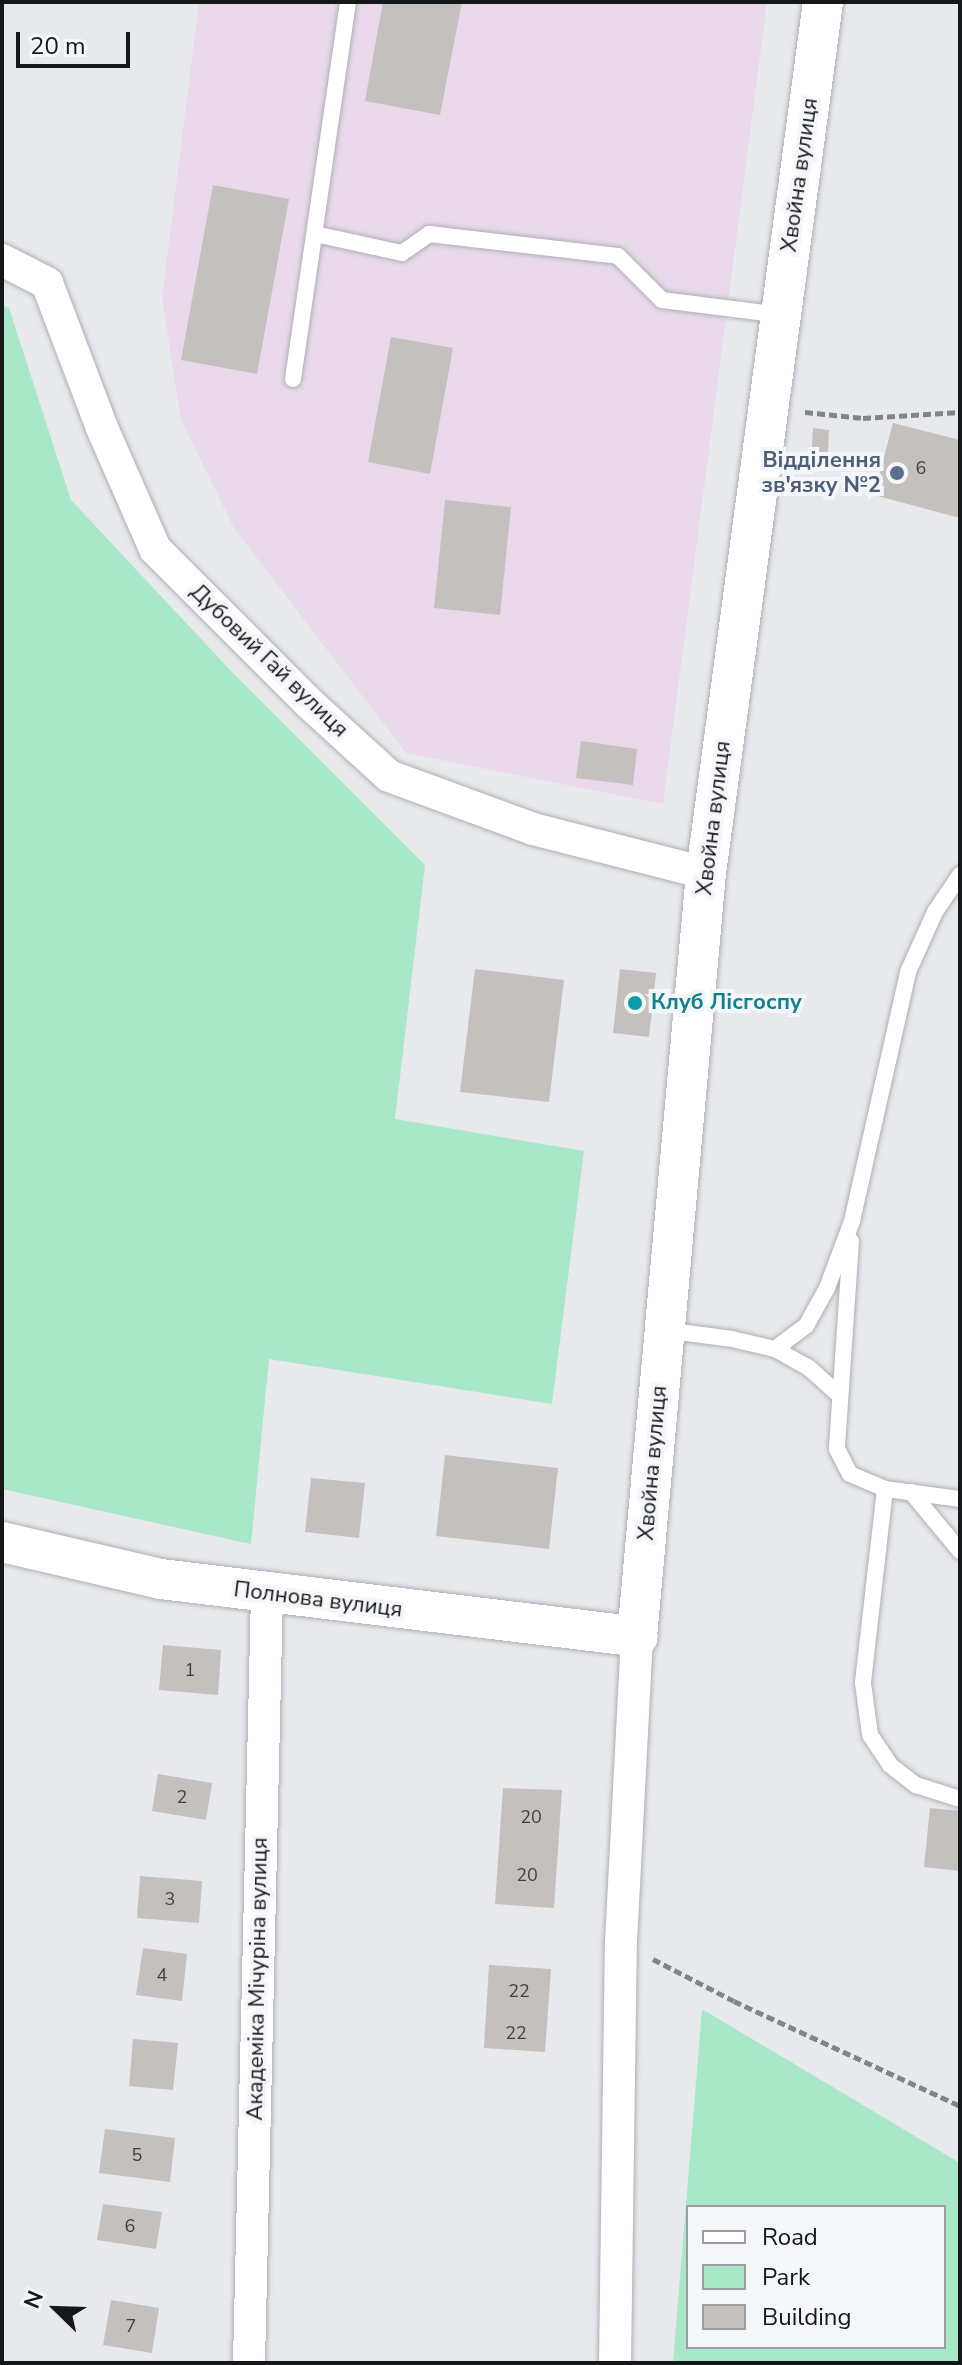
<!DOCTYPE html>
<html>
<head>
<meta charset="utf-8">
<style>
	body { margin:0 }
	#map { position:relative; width:962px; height:2365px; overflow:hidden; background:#e7e9ed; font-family:"Nunito Sans",sans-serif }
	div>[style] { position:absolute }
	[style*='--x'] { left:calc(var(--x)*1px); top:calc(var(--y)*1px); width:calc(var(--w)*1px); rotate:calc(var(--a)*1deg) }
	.industrial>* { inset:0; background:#e9d9eb }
	.green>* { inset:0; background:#a8e8c8 }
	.building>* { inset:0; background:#c4c0be }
	.path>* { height:5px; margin-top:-2.5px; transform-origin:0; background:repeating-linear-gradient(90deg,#838487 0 8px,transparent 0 12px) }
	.roads { filter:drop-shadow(0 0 2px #adafb3) drop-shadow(0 0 2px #adafb3) }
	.service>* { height:16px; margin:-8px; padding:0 8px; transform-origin:8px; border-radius:8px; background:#fff }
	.minor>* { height:32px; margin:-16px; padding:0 16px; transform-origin:16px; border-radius:16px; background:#fff }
	.tertiary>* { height:40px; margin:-20px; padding:0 20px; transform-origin:20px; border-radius:20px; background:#fff }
	.dots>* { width:22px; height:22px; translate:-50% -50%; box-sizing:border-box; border:4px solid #f4f6fa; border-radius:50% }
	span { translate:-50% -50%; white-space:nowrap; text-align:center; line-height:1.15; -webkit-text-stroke:8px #f4f6fa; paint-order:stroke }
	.number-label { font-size:18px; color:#424142 }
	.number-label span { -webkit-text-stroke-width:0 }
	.street-label { font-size:22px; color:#161719 }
	.service-label { font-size:22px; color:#4e5e75; font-weight:700 }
	.right { translate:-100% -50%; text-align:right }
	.culture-label { font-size:22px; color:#0d838f; font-weight:700 }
	.left { translate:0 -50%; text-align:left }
	.frame { position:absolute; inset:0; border:4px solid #161719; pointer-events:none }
	.legend { position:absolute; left:686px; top:2205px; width:260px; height:144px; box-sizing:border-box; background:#f4f6fa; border:2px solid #9b9da0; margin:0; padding:10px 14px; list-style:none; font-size:24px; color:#161719 }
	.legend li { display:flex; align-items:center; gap:16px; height:40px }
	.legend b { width:40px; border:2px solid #9b9da0 }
	.north { position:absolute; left:16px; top:2269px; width:80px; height:80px; -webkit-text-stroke:6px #f4f6fa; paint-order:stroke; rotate:293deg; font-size:22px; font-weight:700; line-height:32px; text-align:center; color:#161719 }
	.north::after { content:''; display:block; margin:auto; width:28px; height:36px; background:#161719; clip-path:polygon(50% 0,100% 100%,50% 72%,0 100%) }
	.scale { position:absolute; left:16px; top:32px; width:114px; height:36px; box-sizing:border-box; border:4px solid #161719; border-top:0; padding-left:10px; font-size:24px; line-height:28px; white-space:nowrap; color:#161719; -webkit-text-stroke:6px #f4f6fa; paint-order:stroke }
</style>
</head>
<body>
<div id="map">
	<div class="industrial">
		<div style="clip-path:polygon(199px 2px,767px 2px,663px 804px,406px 753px,234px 528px,181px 420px,162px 298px)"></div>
	</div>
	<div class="green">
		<div style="clip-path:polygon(2px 305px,9px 308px,71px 500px,231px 671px,425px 865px,395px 1119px,584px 1151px,552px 1404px,269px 1359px,251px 1544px,2px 1489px)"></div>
		<div style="clip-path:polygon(evenodd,702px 2009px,960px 2163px,960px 2363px,673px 2363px,702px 2009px,688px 2207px,944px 2207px,944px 2347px,688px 2347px,688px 2207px)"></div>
	</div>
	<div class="building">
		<div style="clip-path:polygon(383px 2px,462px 2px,440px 115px,365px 101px)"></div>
		<div style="clip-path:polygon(213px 185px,289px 199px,257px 374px,181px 360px)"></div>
		<div style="clip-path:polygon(391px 337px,453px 348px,430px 474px,368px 462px)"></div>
		<div style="clip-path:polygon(893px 423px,960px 440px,960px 518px,874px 495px)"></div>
		<div style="clip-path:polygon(813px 428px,829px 430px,827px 471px,811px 470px)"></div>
		<div style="clip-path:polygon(445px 500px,511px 507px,500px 615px,434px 608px)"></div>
		<div style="clip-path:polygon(581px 741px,637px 749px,633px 785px,576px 778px)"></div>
		<div style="clip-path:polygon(475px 969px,564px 980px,549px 1102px,460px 1092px)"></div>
		<div style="clip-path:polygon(620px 969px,656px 973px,649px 1037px,613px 1033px)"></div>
		<div style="clip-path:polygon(445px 1455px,558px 1468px,549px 1549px,436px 1536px)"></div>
		<div style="clip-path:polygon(311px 1478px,365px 1483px,359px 1538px,305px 1532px)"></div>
		<div style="clip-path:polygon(163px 1645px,221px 1650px,218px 1695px,159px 1690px)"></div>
		<div style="clip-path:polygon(158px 1774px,212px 1783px,206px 1820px,152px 1811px)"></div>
		<div style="clip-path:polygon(503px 1788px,562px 1790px,554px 1908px,495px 1904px)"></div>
		<div style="clip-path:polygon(930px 1808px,960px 1811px,960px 1871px,924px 1867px)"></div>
		<div style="clip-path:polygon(140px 1876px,202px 1881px,199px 1923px,137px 1918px)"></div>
		<div style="clip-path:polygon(143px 1948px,187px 1954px,182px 2001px,136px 1995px)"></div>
		<div style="clip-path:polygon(489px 1965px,551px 1969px,545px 2052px,484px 2048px)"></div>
		<div style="clip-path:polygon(133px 2039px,178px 2043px,173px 2090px,129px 2086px)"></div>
		<div style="clip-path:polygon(105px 2129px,175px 2138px,170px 2182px,99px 2173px)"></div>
		<div style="clip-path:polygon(103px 2204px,162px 2212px,156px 2249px,97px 2240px)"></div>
		<div style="clip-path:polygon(111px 2300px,159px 2308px,152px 2353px,103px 2345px)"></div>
	</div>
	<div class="path">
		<div style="--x:805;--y:412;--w:58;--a:5.9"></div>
		<div style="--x:863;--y:418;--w:97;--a:-3.5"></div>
		<div style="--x:653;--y:1959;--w:91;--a:27.4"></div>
		<div style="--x:734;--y:2001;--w:249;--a:24.9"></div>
	</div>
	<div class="roads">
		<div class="service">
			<div style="--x:315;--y:234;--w:89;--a:12.3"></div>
			<div style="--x:402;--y:253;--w:33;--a:-35"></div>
			<div style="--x:429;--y:234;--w:190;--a:6.6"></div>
			<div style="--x:618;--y:256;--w:62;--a:45"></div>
			<div style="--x:662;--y:300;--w:119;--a:7.2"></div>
			<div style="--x:293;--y:379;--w:381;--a:-81.7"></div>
			<div style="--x:851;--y:1241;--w:208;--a:93.9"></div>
			<div style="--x:837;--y:1449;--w:28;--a:63"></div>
			<div style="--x:850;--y:1474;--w:38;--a:23"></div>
			<div style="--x:885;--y:1489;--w:76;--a:7.6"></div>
			<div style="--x:664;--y:1330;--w:69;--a:7.5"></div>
			<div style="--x:732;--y:1339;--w:44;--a:13.1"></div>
			<div style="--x:775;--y:1349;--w:38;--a:29"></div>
			<div style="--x:808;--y:1367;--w:40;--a:42"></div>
			<div style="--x:775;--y:1349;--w:39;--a:-37"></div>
			<div style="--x:806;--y:1326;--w:43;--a:-61.1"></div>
			<div style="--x:827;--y:1288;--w:72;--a:-69.5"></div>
			<div style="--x:852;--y:1221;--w:255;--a:-77.3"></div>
			<div style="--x:908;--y:972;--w:66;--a:-65.8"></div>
			<div style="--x:935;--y:912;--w:45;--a:-56"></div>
			<div style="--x:885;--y:1489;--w:195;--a:96.5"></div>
			<div style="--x:863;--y:1683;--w:52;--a:82.3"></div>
			<div style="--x:870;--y:1735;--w:36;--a:56"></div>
			<div style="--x:890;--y:1765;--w:33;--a:38"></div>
			<div style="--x:916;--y:1785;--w:46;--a:17.7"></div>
			<div style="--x:911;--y:1492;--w:77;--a:50.3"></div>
		</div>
		<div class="minor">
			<div style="--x:2;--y:260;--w:51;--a:27.1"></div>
			<div style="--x:47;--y:283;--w:155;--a:69.2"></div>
			<div style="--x:102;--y:428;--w:132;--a:66.3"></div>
			<div style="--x:155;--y:549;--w:218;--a:45"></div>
			<div style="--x:309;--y:703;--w:108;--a:42.4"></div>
			<div style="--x:389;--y:776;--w:153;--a:20.2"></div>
			<div style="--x:533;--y:829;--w:179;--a:14.3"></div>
			<div style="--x:249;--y:2363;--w:768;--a:-88.66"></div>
			<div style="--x:615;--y:2363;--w:421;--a:-89.2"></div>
			<div style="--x:621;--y:1942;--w:305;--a:-87"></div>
		</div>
		<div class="tertiary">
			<div style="--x:2;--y:1542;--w:163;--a:13.1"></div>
			<div style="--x:161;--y:1579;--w:480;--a:6.9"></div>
			<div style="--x:637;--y:1637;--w:767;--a:-84.84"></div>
			<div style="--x:706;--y:873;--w:879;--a:-82.35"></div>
		</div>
	</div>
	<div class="dots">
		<div style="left:897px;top:473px;background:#5c6f8a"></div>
		<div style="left:635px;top:1003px;background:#0f9aa8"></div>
	</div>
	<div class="number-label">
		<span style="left:921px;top:468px">6</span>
		<span style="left:190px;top:1670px">1</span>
		<span style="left:182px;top:1797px">2</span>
		<span style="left:531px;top:1817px">20</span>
		<span style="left:527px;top:1875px">20</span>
		<span style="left:170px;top:1899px">3</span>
		<span style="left:162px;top:1975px">4</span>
		<span style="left:519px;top:1991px">22</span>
		<span style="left:516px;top:2033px">22</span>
		<span style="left:137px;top:2155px">5</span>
		<span style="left:130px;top:2226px">6</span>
		<span style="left:131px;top:2326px">7</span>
	</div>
	<div class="street-label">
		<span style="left:800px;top:175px;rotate:-82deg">Хвойна вулиця</span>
		<span style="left:269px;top:661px;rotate:44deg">Дубовий Гай вулиця</span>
		<span style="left:714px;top:818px;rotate:-83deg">Хвойна вулиця</span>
		<span style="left:653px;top:1463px;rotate:-85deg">Хвойна вулиця</span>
		<span style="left:318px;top:1600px;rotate:7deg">Полнова вулиця</span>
		<span style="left:258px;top:1979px;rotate:-89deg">Академіка Мічуріна вулиця</span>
	</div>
	<div class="service-label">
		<span class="right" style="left:881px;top:473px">Відділення<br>зв'язку №2</span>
	</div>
	<div class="culture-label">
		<span class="left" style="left:651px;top:1003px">Клуб Лісгоспу</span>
	</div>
	<div class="frame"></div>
	<ul class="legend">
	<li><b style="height:10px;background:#fff"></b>Road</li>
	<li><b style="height:22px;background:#a8e8c8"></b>Park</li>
	<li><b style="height:22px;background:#c4c0be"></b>Building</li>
	</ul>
	<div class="north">N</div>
	<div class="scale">20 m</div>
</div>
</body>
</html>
